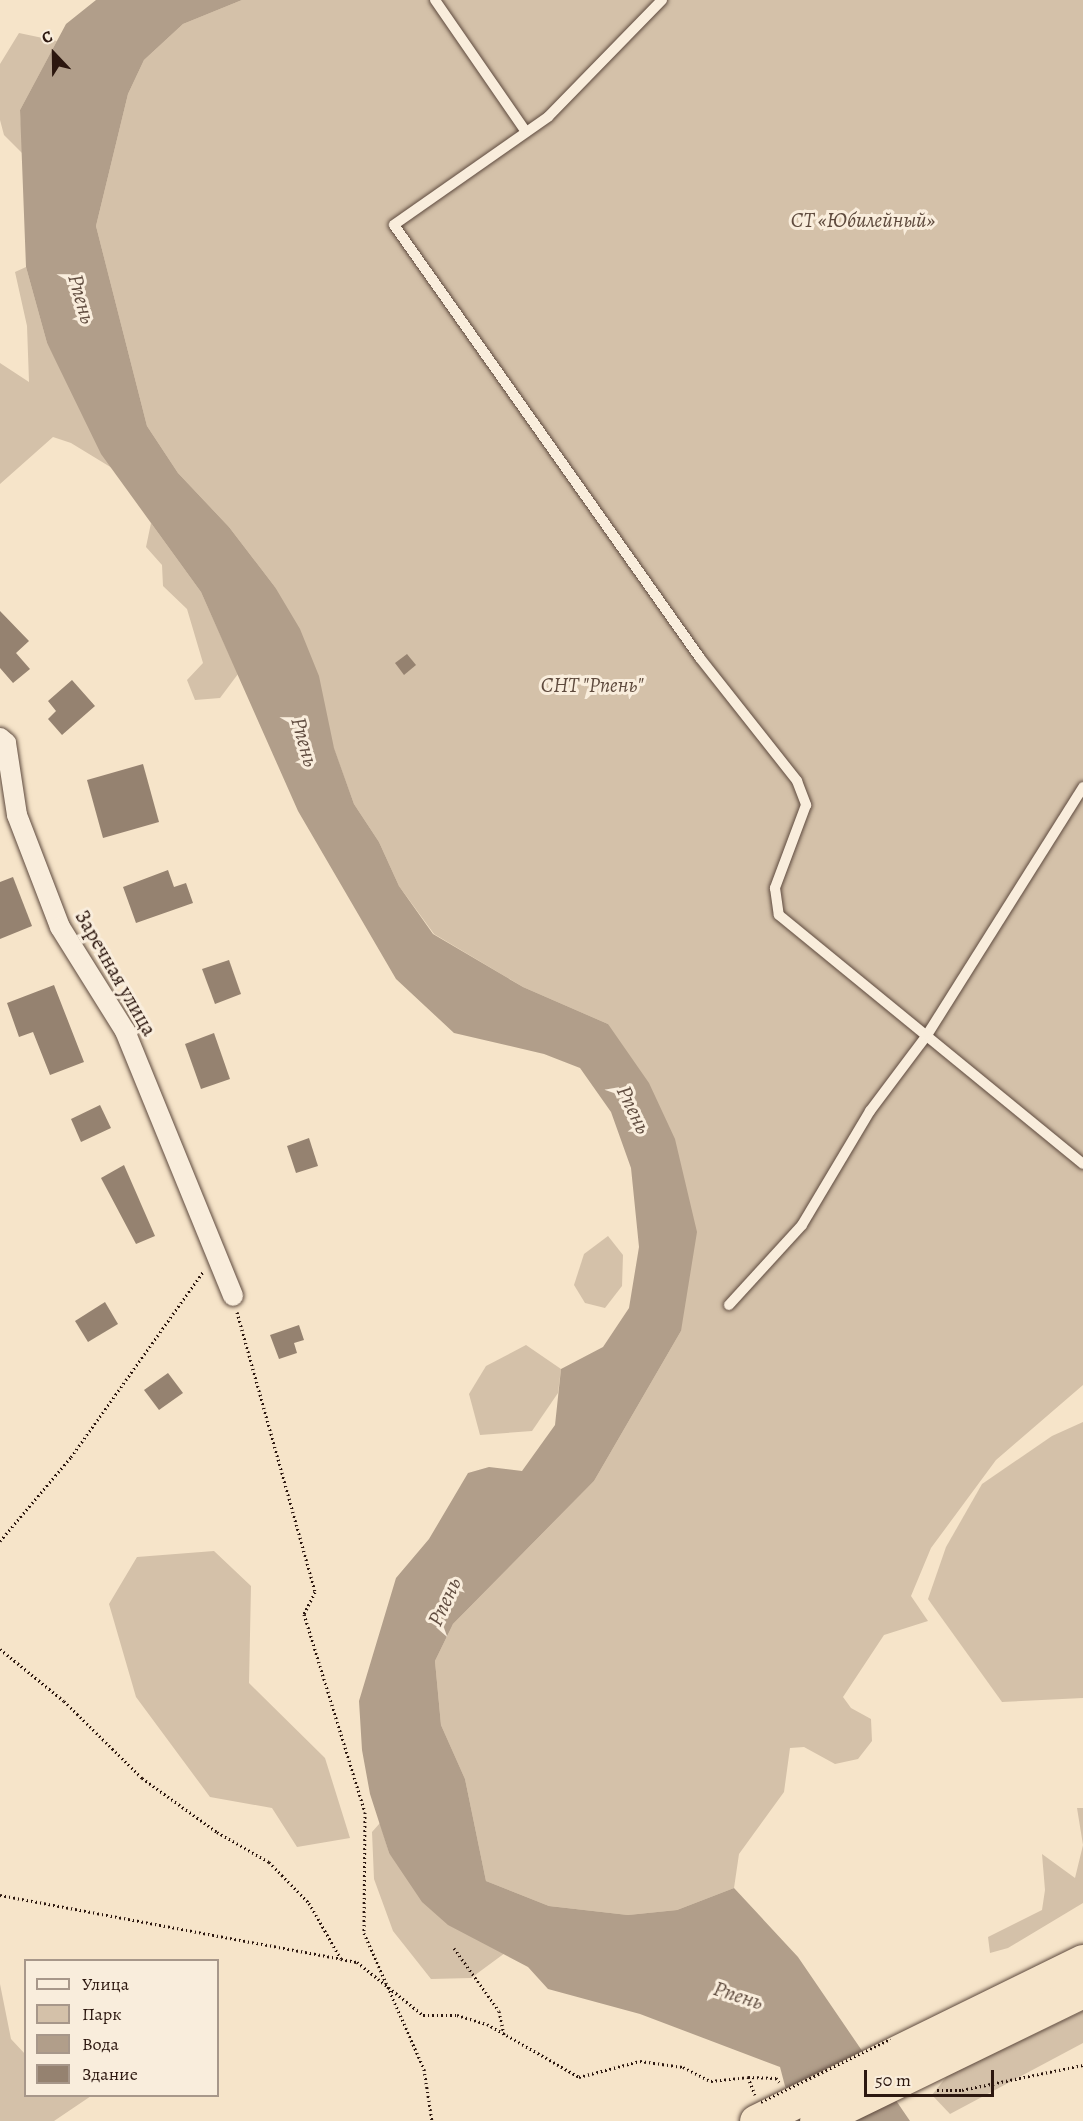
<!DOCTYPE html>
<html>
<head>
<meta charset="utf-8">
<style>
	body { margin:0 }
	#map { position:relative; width:1083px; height:2121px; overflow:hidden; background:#f6e4c9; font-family:Alegreya,serif }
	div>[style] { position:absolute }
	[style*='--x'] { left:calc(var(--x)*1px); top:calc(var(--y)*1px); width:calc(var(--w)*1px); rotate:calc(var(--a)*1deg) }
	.green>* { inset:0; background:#d4c1a9 }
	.water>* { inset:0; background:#b19e8a }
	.building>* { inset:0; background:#958270 }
	.path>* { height:3px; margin-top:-1.5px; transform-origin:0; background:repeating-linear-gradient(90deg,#2c170f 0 1.5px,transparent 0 4.5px) }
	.roads { filter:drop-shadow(0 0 2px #5e4a3e) drop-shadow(0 0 2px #5e4a3e) }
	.service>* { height:10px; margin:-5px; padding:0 5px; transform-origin:5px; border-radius:5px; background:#f9eddc }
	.minor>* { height:20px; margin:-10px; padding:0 10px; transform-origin:10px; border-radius:10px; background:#f9eddc }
	.trunk>* { height:33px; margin:-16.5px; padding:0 16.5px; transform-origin:16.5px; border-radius:16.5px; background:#f6e4c9 }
	.path-bridge>* { height:3px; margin-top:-1.5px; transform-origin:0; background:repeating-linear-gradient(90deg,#2c170f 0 1.5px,transparent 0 4.5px) }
	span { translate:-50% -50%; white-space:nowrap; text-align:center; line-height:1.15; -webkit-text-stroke:6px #f9eddc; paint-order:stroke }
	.park-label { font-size:21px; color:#5e4a3d; font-style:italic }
	.street-label { font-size:21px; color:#2c170f }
	.water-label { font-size:22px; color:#614d40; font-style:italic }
	.legend { position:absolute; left:24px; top:1959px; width:195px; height:138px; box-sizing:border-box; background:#f9eddc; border:2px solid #a7978a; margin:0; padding:8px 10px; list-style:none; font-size:18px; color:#2c170f }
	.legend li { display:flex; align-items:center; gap:12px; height:30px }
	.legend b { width:30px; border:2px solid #a7978a }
	.north { position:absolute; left:24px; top:24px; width:60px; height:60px; -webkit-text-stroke:4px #f9eddc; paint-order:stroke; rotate:338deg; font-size:16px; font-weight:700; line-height:24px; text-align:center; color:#2c170f }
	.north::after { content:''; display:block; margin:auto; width:21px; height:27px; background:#2c170f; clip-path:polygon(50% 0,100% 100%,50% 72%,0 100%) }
	.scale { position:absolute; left:864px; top:2070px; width:130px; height:27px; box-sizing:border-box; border:3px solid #2c170f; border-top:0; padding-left:8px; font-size:18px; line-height:21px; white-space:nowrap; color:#2c170f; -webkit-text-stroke:4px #f9eddc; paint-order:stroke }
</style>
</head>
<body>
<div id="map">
	<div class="green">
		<div style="clip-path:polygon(242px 0,1083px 0,1083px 1385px,996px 1460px,931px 1548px,911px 1596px,928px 1621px,884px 1635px,843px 1697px,851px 1708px,871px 1719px,872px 1741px,858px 1759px,835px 1764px,804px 1747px,790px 1748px,784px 1792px,739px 1854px,734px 1888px,677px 1910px,628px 1915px,549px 1906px,486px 1881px,465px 1779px,441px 1725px,435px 1661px,453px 1624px,594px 1481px,681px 1331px,608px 1024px,523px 987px,434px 934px,399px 886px,379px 842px,354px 804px,275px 587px,229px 527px,178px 473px,147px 426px,96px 226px,128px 94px,144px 60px,183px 24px)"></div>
		<div style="clip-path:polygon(19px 33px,57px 41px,20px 110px,23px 154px,4px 135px,0 120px,0 64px)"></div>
		<div style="clip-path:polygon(26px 267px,47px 343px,112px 468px,71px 443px,53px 437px,0 484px,0 363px,29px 382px,27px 326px,15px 272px)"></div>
		<div style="clip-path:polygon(151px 523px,201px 592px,238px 674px,220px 698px,195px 700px,187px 680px,203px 663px,187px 609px,163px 586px,162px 565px,146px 547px)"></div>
		<div style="clip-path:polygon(608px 1236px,623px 1255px,622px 1286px,605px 1308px,585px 1303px,574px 1285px,584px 1254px)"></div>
		<div style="clip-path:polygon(526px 1345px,561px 1369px,558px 1393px,532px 1431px,480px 1435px,469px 1394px,486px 1366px)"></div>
		<div style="clip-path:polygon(1083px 1422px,1083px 1698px,1002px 1702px,928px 1599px,946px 1547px,982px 1484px,1052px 1436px)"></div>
		<div style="clip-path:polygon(214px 1551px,251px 1586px,249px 1683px,325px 1758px,350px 1838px,297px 1847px,272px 1808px,210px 1797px,136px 1697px,109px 1604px,137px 1557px)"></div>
		<div style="clip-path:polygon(1077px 1808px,1083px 1808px,1083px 1903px,1008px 1948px,990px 1953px,988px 1937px,1042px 1910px,1045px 1890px,1042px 1854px,1075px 1878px,1083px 1845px)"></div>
		<div style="clip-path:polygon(380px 1823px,389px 1853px,491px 1946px,505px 1953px,471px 1978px,431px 1979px,393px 1931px,374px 1879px,372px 1832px)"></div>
		<div style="clip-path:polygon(0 1984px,11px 2039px,25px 2054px,26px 2096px,91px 2096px,54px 2121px,0 2121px)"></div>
		<div style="clip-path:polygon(1083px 2011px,1083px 2043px,950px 2114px,932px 2095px,947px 2076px)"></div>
	</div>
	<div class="water">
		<div style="clip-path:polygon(96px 0,242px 0,183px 24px,144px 60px,128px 94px,96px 226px,147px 426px,178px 473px,229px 527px,275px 587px,300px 629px,319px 676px,334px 748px,354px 804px,379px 842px,399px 886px,433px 934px,523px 987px,608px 1024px,649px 1083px,675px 1139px,697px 1232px,681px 1331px,594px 1481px,453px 1624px,435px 1661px,441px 1725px,465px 1779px,486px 1881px,549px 1906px,628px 1915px,677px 1910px,734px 1888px,798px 1957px,910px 2121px,807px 2121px,785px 2086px,780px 2067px,640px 2014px,548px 1989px,528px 1967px,448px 1925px,422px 1902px,389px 1853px,370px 1794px,362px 1750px,359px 1701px,396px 1578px,429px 1539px,468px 1473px,489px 1467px,522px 1471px,555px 1425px,561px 1369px,603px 1347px,629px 1308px,639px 1247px,631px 1168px,611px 1112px,580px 1068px,544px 1054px,454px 1033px,396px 979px,298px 811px,201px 592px,101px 454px,47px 343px,26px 267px,20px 110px,66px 24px)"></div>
	</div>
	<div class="building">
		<div style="clip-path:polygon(0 611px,29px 641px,16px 653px,30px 669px,13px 683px,0 668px)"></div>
		<div style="clip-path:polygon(407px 654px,416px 665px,404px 675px,395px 663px)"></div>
		<div style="clip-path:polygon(72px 680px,95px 706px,62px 735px,48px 719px,56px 711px,48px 701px)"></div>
		<div style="clip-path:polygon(143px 764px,159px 822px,103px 838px,87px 780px)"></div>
		<div style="clip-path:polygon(168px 870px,174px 887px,186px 883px,193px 903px,136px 923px,123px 887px)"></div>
		<div style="clip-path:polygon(13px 877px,32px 926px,0 939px,0 882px)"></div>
		<div style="clip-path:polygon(229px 960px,241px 994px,215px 1004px,202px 969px)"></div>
		<div style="clip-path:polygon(54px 985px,84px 1062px,50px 1075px,33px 1032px,19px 1037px,7px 1003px)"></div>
		<div style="clip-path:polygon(214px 1033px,230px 1079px,201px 1089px,185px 1044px)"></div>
		<div style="clip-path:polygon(100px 1105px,111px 1128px,81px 1142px,71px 1119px)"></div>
		<div style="clip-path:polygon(309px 1138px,318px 1166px,296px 1173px,287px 1146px)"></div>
		<div style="clip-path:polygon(124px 1165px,155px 1236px,136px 1244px,101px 1178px)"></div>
		<div style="clip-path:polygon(105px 1302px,118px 1324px,88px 1342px,75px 1321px)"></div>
		<div style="clip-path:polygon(299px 1325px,304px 1340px,294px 1343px,297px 1353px,279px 1359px,270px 1335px)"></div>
		<div style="clip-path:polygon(168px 1373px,183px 1393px,159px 1410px,144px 1390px)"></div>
	</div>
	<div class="path">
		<div style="--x:237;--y:1312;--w:291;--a:74.4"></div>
		<div style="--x:315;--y:1592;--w:25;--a:117"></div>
		<div style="--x:304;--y:1614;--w:207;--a:72.9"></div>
		<div style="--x:365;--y:1812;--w:121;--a:90.5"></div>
		<div style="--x:364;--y:1933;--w:149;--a:66.2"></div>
		<div style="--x:424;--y:2069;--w:53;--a:81.3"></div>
		<div style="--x:0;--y:1541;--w:110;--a:-49.8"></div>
		<div style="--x:71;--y:1457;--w:227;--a:-54.5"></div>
		<div style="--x:0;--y:1649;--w:82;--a:39.1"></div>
		<div style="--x:64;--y:1701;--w:110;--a:44.6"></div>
		<div style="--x:142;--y:1778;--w:92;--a:35.8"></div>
		<div style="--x:217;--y:1832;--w:60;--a:30"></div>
		<div style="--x:269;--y:1862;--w:57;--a:45.7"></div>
		<div style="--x:309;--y:1903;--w:64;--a:60.3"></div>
		<div style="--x:341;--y:1959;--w:16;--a:11"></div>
		<div style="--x:357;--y:1962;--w:85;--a:38.8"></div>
		<div style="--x:423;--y:2015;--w:34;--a:0"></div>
		<div style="--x:457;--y:2015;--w:31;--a:17"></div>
		<div style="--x:487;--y:2024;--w:106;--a:29.9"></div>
		<div style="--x:579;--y:2077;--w:63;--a:-14.7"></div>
		<div style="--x:640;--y:2061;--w:43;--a:7.9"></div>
		<div style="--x:683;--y:2067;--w:31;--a:27"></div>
		<div style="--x:711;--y:2081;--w:37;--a:-6"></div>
		<div style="--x:748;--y:2077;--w:28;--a:2"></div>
		<div style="--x:776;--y:2078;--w:5;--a:53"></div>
		<div style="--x:0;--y:1895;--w:347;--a:10.6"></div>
		<div style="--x:454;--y:1948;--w:77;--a:54.5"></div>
		<div style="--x:499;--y:2011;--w:24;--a:78"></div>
		<div style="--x:748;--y:2077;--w:19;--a:69"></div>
		<div style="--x:937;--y:2090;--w:25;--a:0"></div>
		<div style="--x:962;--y:2090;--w:124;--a:-11.7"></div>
	</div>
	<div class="roads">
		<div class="service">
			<div style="--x:435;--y:0;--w:160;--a:55.4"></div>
			<div style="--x:662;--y:0;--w:163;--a:134.3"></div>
			<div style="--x:548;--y:117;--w:188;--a:145"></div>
			<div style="--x:394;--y:225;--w:530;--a:54.75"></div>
			<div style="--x:700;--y:658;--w:157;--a:51.7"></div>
			<div style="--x:797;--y:781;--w:26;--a:69"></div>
			<div style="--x:806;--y:805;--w:89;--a:110.5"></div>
			<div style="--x:775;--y:888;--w:27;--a:82"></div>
			<div style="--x:779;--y:915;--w:393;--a:39.3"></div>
			<div style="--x:729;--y:1305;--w:108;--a:-47.6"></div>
			<div style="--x:802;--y:1225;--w:133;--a:-59.2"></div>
			<div style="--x:870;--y:1111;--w:95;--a:-53.1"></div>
			<div style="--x:927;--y:1035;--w:293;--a:-57.8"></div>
		</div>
		<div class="minor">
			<div style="--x:0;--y:738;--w:8;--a:40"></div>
			<div style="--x:6;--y:743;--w:73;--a:81.3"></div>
			<div style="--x:17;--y:815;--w:120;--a:69"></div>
			<div style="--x:60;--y:927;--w:123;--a:58"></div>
			<div style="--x:125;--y:1031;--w:286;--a:67.8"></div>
		</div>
		<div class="trunk">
			<div style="--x:756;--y:2121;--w:364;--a:-26.1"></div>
			<div style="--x:816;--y:2121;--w:297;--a:-26"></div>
		</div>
	</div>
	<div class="path-bridge">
		<div style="--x:761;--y:2102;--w:144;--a:-26"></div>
	</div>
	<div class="park-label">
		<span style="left:863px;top:220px">СТ «Юбилейный»</span>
		<span style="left:592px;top:685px">СНТ "Рпень"</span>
	</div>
	<div class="street-label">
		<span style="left:116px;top:973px;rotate:60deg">Заречная улица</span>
	</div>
	<div class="water-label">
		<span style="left:81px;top:299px;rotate:74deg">Рпень</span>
		<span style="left:304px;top:742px;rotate:74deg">Рпень</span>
		<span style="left:633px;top:1110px;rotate:64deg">Рпень</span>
		<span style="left:445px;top:1602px;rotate:-65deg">Рпень</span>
		<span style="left:738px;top:1996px;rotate:18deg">Рпень</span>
	</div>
	<ul class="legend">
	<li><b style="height:8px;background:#f9eddc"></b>Улица</li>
	<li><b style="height:16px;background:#d4c1a9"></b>Парк</li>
	<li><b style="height:16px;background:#b19e8a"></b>Вода</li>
	<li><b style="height:16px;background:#958270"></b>Здание</li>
	</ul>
	<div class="north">С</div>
	<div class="scale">50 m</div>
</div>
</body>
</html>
